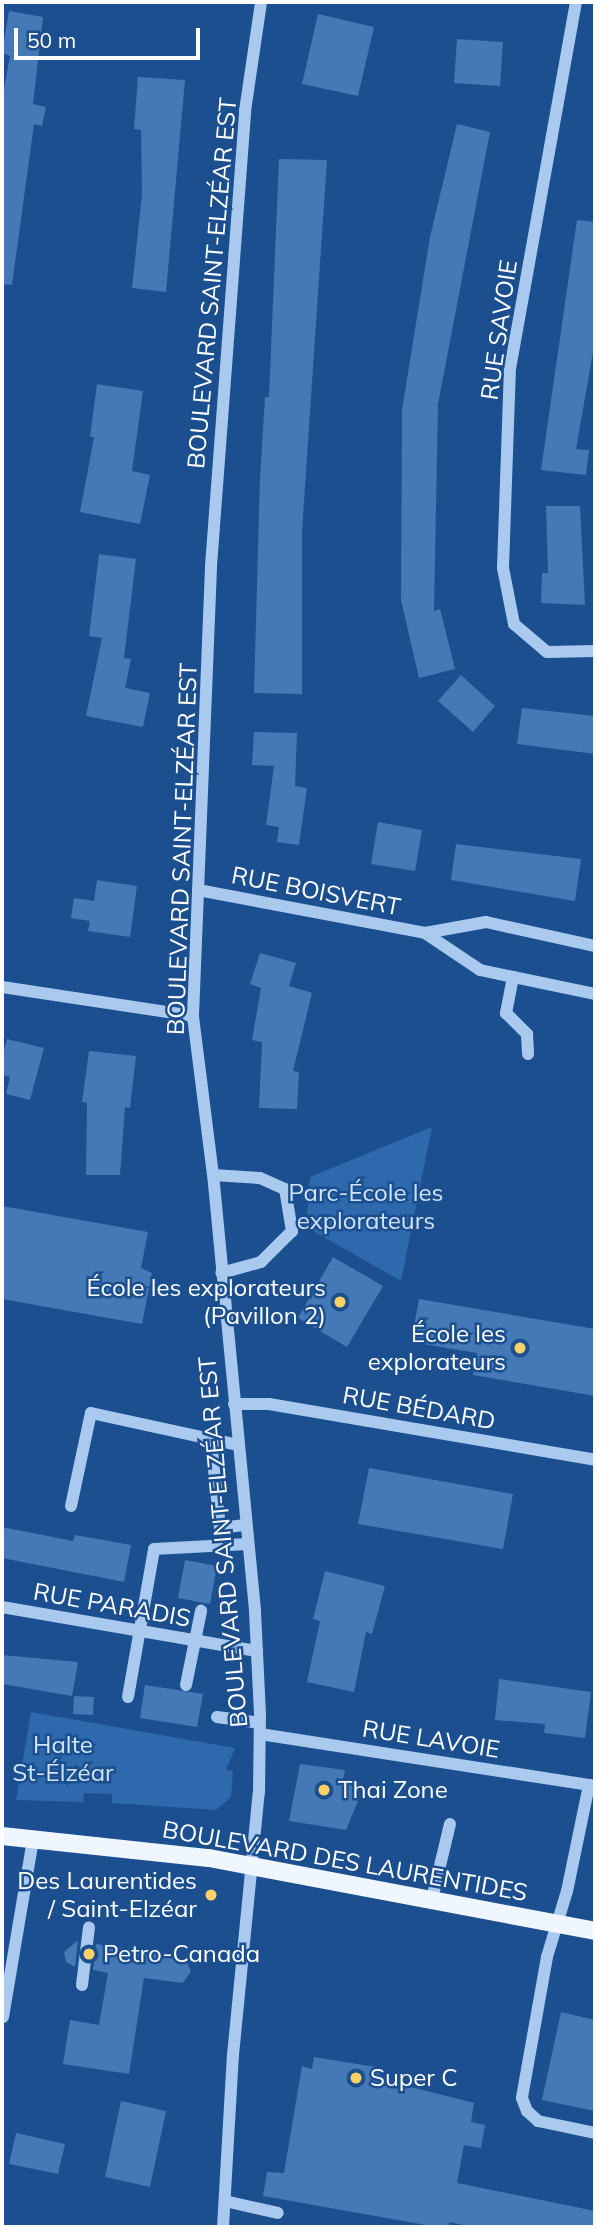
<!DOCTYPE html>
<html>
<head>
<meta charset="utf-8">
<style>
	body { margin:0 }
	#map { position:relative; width:597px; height:2229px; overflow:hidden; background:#1b4f8f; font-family:Mulish,sans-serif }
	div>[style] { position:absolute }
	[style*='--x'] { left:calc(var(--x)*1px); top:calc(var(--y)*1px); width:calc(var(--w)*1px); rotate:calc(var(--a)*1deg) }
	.green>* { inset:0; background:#2e69ad }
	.building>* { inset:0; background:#4478b7 }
	.minor>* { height:12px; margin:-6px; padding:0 6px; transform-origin:6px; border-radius:6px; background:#a9c9ee }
	.major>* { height:18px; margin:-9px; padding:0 9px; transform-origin:9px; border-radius:9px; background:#f0f6ff }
	.dots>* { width:19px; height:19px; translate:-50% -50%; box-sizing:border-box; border:4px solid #1b4f8f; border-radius:50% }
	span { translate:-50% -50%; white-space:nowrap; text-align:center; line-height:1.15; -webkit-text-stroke:5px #1b4f8f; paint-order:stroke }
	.street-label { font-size:24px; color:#fff }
	.park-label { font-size:24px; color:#cfe3fa }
	.poi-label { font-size:24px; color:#fff }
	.right { translate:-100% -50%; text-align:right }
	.left { translate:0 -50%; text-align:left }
	.frame { position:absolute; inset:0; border:4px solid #fff; pointer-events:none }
	.scale { position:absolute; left:14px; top:28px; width:186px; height:32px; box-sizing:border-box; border:4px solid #fff; border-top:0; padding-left:9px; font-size:21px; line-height:24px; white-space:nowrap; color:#fff; -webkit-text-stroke:5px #1b4f8f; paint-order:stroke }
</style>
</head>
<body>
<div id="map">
	<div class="green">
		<div style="clip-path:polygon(432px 1127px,401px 1281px,306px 1227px,310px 1177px)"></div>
		<div style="clip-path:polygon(31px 1712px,235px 1748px,226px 1770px,233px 1771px,231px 1797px,216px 1810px,112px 1803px,112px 1794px,84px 1793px,83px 1802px,16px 1800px)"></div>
	</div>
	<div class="building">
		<div style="clip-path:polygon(9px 11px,43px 17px,33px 104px,46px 107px,42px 126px,34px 124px,12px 285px,2px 284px,2px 100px,10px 56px,2px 53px)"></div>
		<div style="clip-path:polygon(318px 14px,374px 27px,358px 96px,302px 84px)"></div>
		<div style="clip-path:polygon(457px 39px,503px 42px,500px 86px,454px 83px)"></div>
		<div style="clip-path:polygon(138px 77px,185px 80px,166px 292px,132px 288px,142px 194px,141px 130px,134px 129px)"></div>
		<div style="clip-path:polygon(457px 124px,490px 132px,438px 404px,434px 611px,440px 609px,455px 669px,419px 678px,401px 600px,402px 410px,430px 237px)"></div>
		<div style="clip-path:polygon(279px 159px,327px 160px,302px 531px,302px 694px,254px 693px,260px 478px,265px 397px,269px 397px)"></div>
		<div style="clip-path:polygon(577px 220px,595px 222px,595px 341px,576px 449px,589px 450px,586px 475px,541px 470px)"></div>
		<div style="clip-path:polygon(97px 384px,143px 391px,132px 471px,150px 475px,140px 524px,80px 512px,94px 437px,90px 437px)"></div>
		<div style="clip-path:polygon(546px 506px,580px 506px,585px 605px,541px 603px,542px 573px,548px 573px)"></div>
		<div style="clip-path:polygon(99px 554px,136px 559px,124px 658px,131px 659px,125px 688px,150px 693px,143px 727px,86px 716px,102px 638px,89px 636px)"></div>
		<div style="clip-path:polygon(461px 675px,495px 706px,473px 732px,438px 701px)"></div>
		<div style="clip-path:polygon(522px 708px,595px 716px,595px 754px,517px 744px)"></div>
		<div style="clip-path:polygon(254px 732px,297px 733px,295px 786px,307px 788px,299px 845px,277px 842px,279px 827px,266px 825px,274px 766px,252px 765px)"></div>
		<div style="clip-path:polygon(378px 822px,422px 830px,415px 871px,371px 864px)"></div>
		<div style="clip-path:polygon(456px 844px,581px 859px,575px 901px,451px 880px)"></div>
		<div style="clip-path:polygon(97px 880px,137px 886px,130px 937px,88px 931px,90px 921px,71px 918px,74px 898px,94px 901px)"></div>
		<div style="clip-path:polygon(260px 953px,296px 963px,289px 986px,312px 993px,293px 1071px,299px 1072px,297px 1109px,259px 1108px,262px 1042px,252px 1040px,261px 988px,250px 984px)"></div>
		<div style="clip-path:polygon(7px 1039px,44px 1048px,30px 1100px,6px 1094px,10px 1077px,2px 1075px,2px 1059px)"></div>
		<div style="clip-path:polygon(89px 1051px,136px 1056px,130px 1108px,125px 1107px,120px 1175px,86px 1175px,87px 1103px,82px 1102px)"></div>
		<div style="clip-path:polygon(2px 1206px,148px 1232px,141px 1268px,152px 1273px,142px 1324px,2px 1299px)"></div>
		<div style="clip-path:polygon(333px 1257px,383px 1286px,347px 1347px,298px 1318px)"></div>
		<div style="clip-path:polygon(419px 1299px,595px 1329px,595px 1396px,473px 1375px,477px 1353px,411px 1342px)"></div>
		<div style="clip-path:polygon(369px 1468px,513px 1494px,503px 1549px,358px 1524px)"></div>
		<div style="clip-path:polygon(2px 1527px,73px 1541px,75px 1535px,131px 1545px,124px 1582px,2px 1558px)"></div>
		<div style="clip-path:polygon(185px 1560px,217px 1566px,210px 1604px,178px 1598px)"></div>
		<div style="clip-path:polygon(325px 1571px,385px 1586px,372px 1634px,366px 1632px,354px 1692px,307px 1682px,320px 1621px,313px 1619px)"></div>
		<div style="clip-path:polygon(2px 1655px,78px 1662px,72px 1696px,2px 1684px)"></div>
		<div style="clip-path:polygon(499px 1679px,591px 1692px,585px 1738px,544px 1733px,545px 1724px,495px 1720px)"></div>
		<div style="clip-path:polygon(145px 1685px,203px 1694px,197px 1727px,140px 1718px)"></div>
		<div style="clip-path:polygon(74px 1696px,94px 1697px,93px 1715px,73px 1714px)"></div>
		<div style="clip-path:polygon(300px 1764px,345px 1770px,343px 1780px,356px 1782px,352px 1797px,358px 1801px,346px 1830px,289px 1821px)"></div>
		<div style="clip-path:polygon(77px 1941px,78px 1941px,75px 1967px,66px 1962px,64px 1952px)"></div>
		<div style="clip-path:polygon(96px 1944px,176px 1956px,186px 1961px,191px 1971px,183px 1983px,144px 1978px,129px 2074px,63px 2064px,70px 2020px,99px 2025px,108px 1973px,93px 1970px)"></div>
		<div style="clip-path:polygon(561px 2012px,595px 2020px,595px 2111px,542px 2100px)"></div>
		<div style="clip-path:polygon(314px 2057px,382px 2068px,379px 2079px,474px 2103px,471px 2122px,485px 2125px,481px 2148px,464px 2145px,457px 2183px,595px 2211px,595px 2227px,472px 2227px,449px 2222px,449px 2227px,437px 2227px,263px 2196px,267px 2172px,284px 2173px,302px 2066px,312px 2069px)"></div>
		<div style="clip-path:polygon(121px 2101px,166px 2111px,150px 2187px,105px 2177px)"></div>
		<div style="clip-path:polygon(16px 2133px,65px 2144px,58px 2174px,9px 2164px)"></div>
	</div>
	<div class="minor">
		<div style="--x:576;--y:2;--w:371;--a:100.2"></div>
		<div style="--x:510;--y:367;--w:201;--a:92"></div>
		<div style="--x:503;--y:568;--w:57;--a:78.9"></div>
		<div style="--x:514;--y:624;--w:43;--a:40.3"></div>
		<div style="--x:547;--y:652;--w:48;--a:-1.2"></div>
		<div style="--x:198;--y:890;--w:231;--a:10.7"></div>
		<div style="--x:425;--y:933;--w:62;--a:-10.2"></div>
		<div style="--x:486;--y:922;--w:112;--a:12.4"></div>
		<div style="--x:425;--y:933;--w:66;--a:33.9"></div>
		<div style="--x:480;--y:970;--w:117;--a:11.8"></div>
		<div style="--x:513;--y:977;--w:37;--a:101"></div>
		<div style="--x:506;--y:1013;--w:30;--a:45"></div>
		<div style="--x:527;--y:1034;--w:20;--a:87"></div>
		<div style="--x:2;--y:987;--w:193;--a:8.6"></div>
		<div style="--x:213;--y:1175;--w:47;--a:3.7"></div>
		<div style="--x:260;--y:1178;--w:27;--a:24"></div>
		<div style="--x:285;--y:1189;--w:43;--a:80.5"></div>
		<div style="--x:292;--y:1231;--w:44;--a:135"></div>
		<div style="--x:261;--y:1262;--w:41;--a:164.6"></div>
		<div style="--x:234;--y:1404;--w:35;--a:0"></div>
		<div style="--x:269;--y:1404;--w:331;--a:9.7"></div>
		<div style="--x:211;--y:1441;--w:87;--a:84.1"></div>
		<div style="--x:220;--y:1528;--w:26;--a:-7"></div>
		<div style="--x:71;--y:1506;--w:95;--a:-77.9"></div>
		<div style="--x:91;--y:1413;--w:150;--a:12.3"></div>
		<div style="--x:2;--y:1607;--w:259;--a:9.8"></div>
		<div style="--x:186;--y:1685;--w:76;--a:-78.5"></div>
		<div style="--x:128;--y:1697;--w:150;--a:-80"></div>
		<div style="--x:154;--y:1549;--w:94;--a:-3"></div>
		<div style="--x:217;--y:1717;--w:43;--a:7.9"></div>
		<div style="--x:260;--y:1734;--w:339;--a:8.8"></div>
		<div style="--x:589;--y:1785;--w:108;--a:101.7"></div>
		<div style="--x:567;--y:1891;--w:69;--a:106.9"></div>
		<div style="--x:547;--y:1957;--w:143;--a:100.1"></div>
		<div style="--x:522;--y:2098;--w:14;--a:69"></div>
		<div style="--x:527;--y:2111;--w:15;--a:42"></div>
		<div style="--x:538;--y:2121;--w:58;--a:11.9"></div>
		<div style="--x:432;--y:1899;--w:77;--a:-76.5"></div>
		<div style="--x:82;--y:1985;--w:58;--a:-83.1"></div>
		<div style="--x:3;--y:2017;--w:181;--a:-80.4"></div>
		<div style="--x:225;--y:2201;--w:54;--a:12.8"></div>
		<div style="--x:223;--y:2227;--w:172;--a:-86.7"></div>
		<div style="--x:233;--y:2055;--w:264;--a:-84.4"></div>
		<div style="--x:259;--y:1792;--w:78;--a:-89.3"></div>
		<div style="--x:260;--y:1714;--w:104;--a:-92.8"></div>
		<div style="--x:255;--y:1610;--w:437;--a:-95.5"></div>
		<div style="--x:213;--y:1175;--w:160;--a:-97.2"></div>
		<div style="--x:193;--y:1016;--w:450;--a:-87.7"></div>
		<div style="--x:211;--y:566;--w:456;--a:-85.7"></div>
		<div style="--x:245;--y:111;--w:110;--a:-81.6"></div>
	</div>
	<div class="major">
		<div style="--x:2;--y:1836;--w:208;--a:6.1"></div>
		<div style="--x:209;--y:1858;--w:393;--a:10.7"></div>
	</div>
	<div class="dots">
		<div style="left:340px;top:1302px;background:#ffd166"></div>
		<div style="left:520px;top:1348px;background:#ffd166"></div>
		<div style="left:324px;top:1790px;background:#ffd166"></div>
		<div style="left:211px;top:1895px;background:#ffd166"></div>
		<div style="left:89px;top:1954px;background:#ffd166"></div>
		<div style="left:356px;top:2078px;background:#ffd166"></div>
	</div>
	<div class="street-label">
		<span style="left:212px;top:283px;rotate:-85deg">BOULEVARD SAINT-ELZÉAR EST</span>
		<span style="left:499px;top:330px;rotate:-82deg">RUE SAVOIE</span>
		<span style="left:182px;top:849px;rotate:-88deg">BOULEVARD SAINT-ELZÉAR EST</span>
		<span style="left:316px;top:891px;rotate:11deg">RUE BOISVERT</span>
		<span style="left:419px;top:1408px;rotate:10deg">RUE BÉDARD</span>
		<span style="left:223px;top:1542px;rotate:-95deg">BOULEVARD SAINT-ELZÉAR EST</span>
		<span style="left:112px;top:1605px;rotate:10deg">RUE PARADIS</span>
		<span style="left:431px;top:1739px;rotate:9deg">RUE LAVOIE</span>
		<span style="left:345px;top:1861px;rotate:10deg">BOULEVARD DES LAURENTIDES</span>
	</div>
	<div class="park-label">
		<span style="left:366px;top:1207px">Parc-École les<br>explorateurs</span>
		<span style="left:63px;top:1759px">Halte<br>St-Élzéar</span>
	</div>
	<div class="poi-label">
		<span class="right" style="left:326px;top:1302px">École les explorateurs<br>(Pavillon 2)</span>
		<span class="right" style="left:506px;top:1348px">École les<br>explorateurs</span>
		<span class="left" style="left:338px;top:1790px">Thai Zone</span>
		<span class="right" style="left:197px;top:1895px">Des Laurentides<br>/ Saint-Elzéar</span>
		<span class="left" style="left:103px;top:1954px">Petro-Canada</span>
		<span class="left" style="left:370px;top:2078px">Super C</span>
	</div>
	<div class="frame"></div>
	<div class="scale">50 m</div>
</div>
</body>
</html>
